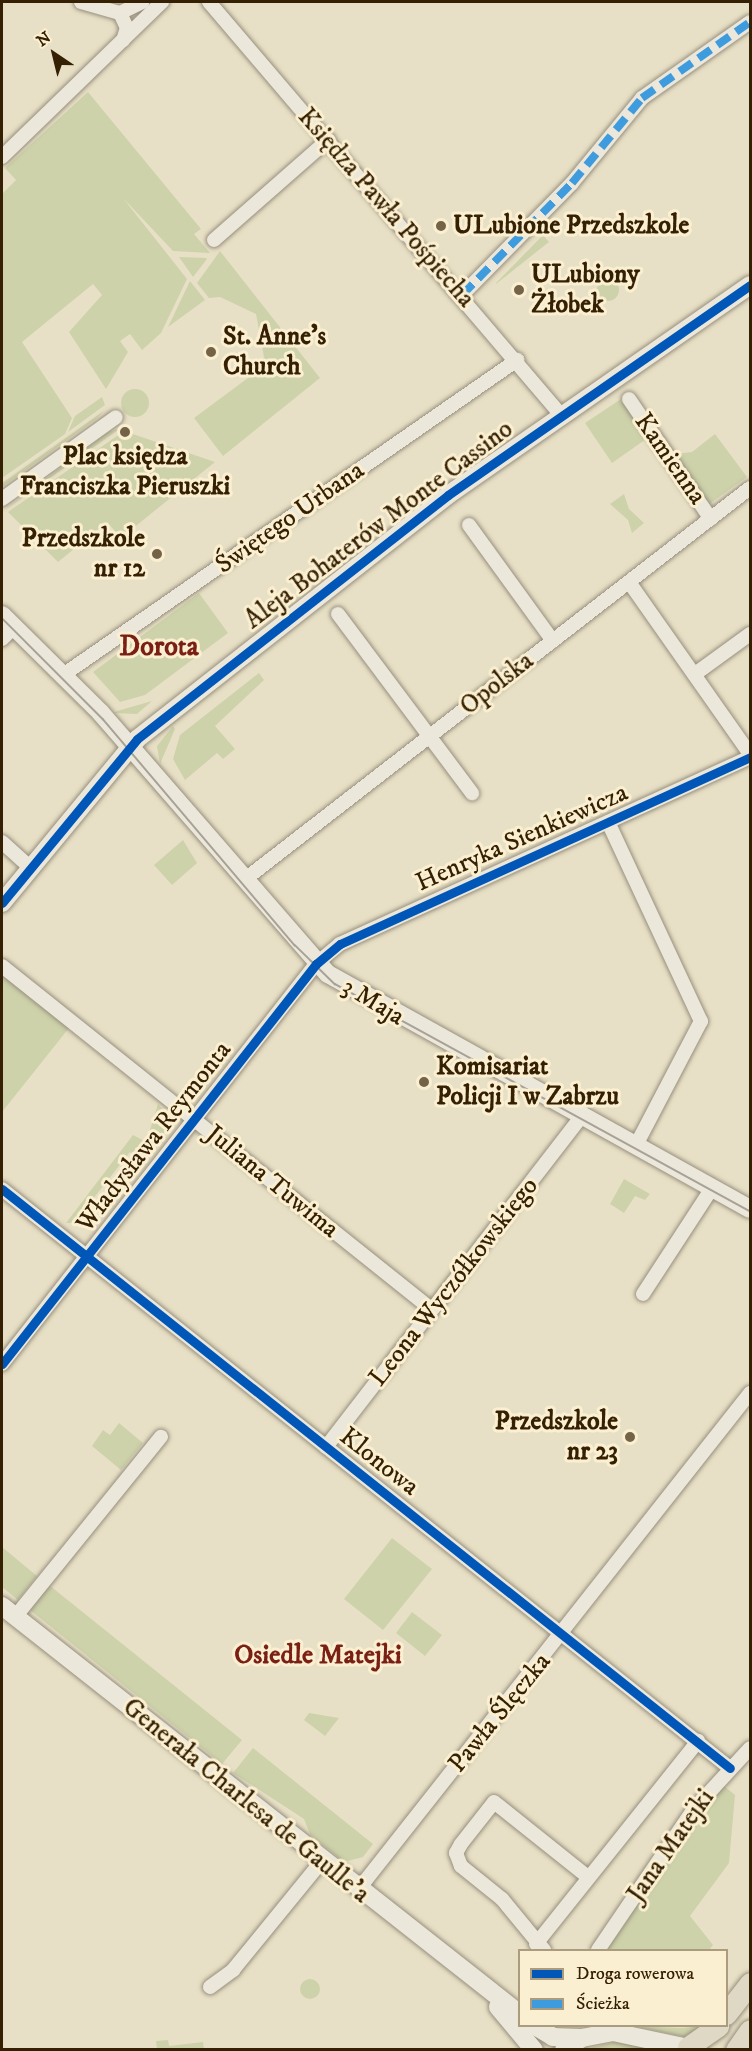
<!DOCTYPE html>
<html>
<head>
<meta charset="utf-8">
<style>
	body { margin:0 }
	#map { position:relative; width:752px; height:2051px; overflow:hidden; background:#e8e0c6; font-family:"IM FELL DW Pica",serif }
	div>[style] { position:absolute }
	[style*='--x'] { left:calc(var(--x)*1px); top:calc(var(--y)*1px); width:calc(var(--w)*1px); rotate:calc(var(--a)*1deg) }
	.green>* { inset:0; background:#cdd2aa }
	.round { border-radius:50% }
	.roads { filter:drop-shadow(0 0 2px #978f7d) drop-shadow(0 0 2px #978f7d) }
	.street>* { height:14px; margin:-7px; padding:0 7px; transform-origin:7px; border-radius:7px; background:#ebe7da }
	.secondary>* { height:18px; margin:-9px; padding:0 9px; transform-origin:9px; border-radius:9px; background:#ebe7da }
	.primary>* { height:21px; margin:-10.5px; padding:0 10.5px; transform-origin:10.5px; border-radius:10.5px; background:#dfd8c5 }
	.tram>* { height:1.5px; margin:-0.75px; padding:0 0.75px; transform-origin:0.75px; border-radius:0.75px; background:#a8a296 }
	.quiet>* { height:8px; margin-top:-4px; transform-origin:0; background:repeating-linear-gradient(90deg,#3e9bdd 0 15px,transparent 0 23px) }
	.cycleway>* { height:9px; margin:-4.5px; padding:0 4.5px; transform-origin:4.5px; border-radius:4.5px; background:#0057b8 }
	.dots>* { width:16px; height:16px; translate:-50% -50%; box-sizing:border-box; border:3px solid #faefd0; border-radius:50% }
	span { translate:-50% -50%; white-space:nowrap; text-align:center; line-height:1.15; -webkit-text-stroke:6px #faefd0; paint-order:stroke }
	.street-label { font-size:26px; color:#362003 }
	.poi-label { font-size:26px; color:#362003; font-weight:700 }
	.left { translate:0 -50%; text-align:left }
	.right { translate:-100% -50%; text-align:right }
	.neighbourhood-label { font-size:27px; color:#7a1f14; font-weight:700 }
	.quarter-label { font-size:28px; color:#7a1f14; font-weight:700 }
	.frame { position:absolute; inset:0; border:3px solid #362003; pointer-events:none }
	.legend { position:absolute; left:518px; top:1949px; width:210px; height:78px; box-sizing:border-box; background:#faefd0; border:2px solid #ac9c7e; margin:0; padding:8px 10px; list-style:none; font-size:18px; color:#362003 }
	.legend li { display:flex; align-items:center; gap:12px; height:30px }
	.legend b { width:30px; border:2px solid #ac9c7e }
	.north { position:absolute; left:24px; top:24px; width:60px; height:60px; -webkit-text-stroke:4px #faefd0; paint-order:stroke; rotate:325deg; font-size:16px; font-weight:700; line-height:24px; text-align:center; color:#362003 }
	.north::after { content:''; display:block; margin:auto; width:21px; height:27px; background:#362003; clip-path:polygon(50% 0,100% 100%,50% 72%,0 100%) }
</style>
</head>
<body>
<div id="map">
	<div class="green">
		<div style="clip-path:polygon(88px 92px,201px 229px,194px 234px,210px 253px,173px 251px,123px 198px,187px 279px,161px 333px,142px 350px,130px 334px,120px 341px,128px 352px,106px 389px,69px 332px,102px 295px,93px 284px,22px 342px,72px 418px,65px 434px,2px 478px,2px 194px,16px 180px,5px 168px)"></div>
		<div style="clip-path:polygon(543px 235px,549px 242px,496px 284px,496px 283px)"></div>
		<div style="clip-path:polygon(220px 251px,320px 378px,223px 456px,194px 418px,256px 372px,264px 357px,256px 314px,220px 297px,209px 298px,197px 283px)"></div>
		<div style="clip-path:polygon(179px 257px,206px 258px,207px 259px,193px 277px)"></div>
		<div class="round" style="left:597px;top:279px;width:22px;height:22px"></div>
		<div style="clip-path:polygon(190px 281px,205px 300px,168px 327px)"></div>
		<div class="round" style="left:121px;top:389px;width:28px;height:28px"></div>
		<div style="clip-path:polygon(102px 397px,105px 405px,68px 432px,75px 416px)"></div>
		<div style="clip-path:polygon(621px 399px,649px 437px,612px 463px,585px 423px)"></div>
		<div style="clip-path:polygon(105px 410px,96px 419px,2px 487px,2px 483px)"></div>
		<div style="clip-path:polygon(121px 428px,2px 512px,108px 432px)"></div>
		<div style="clip-path:polygon(124px 431px,215px 462px,121px 538px,107px 522px,58px 562px,8px 512px)"></div>
		<div style="clip-path:polygon(715px 434px,747px 477px,708px 505px,676px 454px,692px 452px)"></div>
		<div style="clip-path:polygon(624px 494px,629px 509px,644px 523px,632px 533px,628px 520px,610px 504px)"></div>
		<div style="clip-path:polygon(199px 593px,228px 633px,145px 695px,120px 702px,93px 672px)"></div>
		<div style="clip-path:polygon(259px 673px,264px 680px,215px 726px,235px 749px,223px 759px,217px 753px,185px 780px,173px 759px,180px 735px)"></div>
		<div style="clip-path:polygon(152px 701px,137px 714px,114px 713px,117px 711px)"></div>
		<div style="clip-path:polygon(173px 726px,175px 729px,160px 764px,157px 746px)"></div>
		<div style="clip-path:polygon(183px 840px,197px 863px,172px 885px,154px 865px)"></div>
		<div style="clip-path:polygon(2px 974px,69px 1028px,2px 1112px)"></div>
		<div style="clip-path:polygon(158px 1104px,173px 1122px,158px 1140px,149px 1133px)"></div>
		<div style="clip-path:polygon(133px 1135px,154px 1146px,142px 1161px,130px 1152px,74px 1223px,66px 1223px)"></div>
		<div style="clip-path:polygon(624px 1179px,650px 1194px,645px 1200px,635px 1196px,624px 1213px,610px 1204px)"></div>
		<div style="clip-path:polygon(119px 1423px,143px 1443px,121px 1470px,92px 1446px,103px 1430px,110px 1435px)"></div>
		<div style="clip-path:polygon(392px 1538px,432px 1569px,383px 1630px,344px 1599px)"></div>
		<div style="clip-path:polygon(2px 1547px,37px 1576px,18px 1600px,2px 1587px)"></div>
		<div style="clip-path:polygon(49px 1585px,242px 1740px,222px 1764px,30px 1610px)"></div>
		<div style="clip-path:polygon(412px 1612px,442px 1635px,425px 1656px,396px 1633px)"></div>
		<div style="clip-path:polygon(309px 1713px,339px 1718px,325px 1736px,304px 1720px)"></div>
		<div style="clip-path:polygon(253px 1748px,373px 1844px,363px 1857px,344px 1862px,310px 1834px,304px 1819px,233px 1773px)"></div>
		<div style="clip-path:polygon(724px 1786px,735px 1795px,729px 1863px,690px 1916px,713px 1945px,709px 1950px,604px 1950px)"></div>
		<div class="round" style="left:300px;top:1979px;width:20px;height:20px"></div>
		<div style="clip-path:polygon(635px 2026px,682px 2028px,700px 2026px,686px 2037px)"></div>
		<div style="clip-path:polygon(168px 2040px,169px 2046px,203px 2042px,204px 2049px,157px 2049px,156px 2041px)"></div>
		<div style="clip-path:polygon(616px 2042px,626px 2043px,652px 2049px,581px 2050px)"></div>
	</div>
	<div class="roads">
		<div class="street">
			<div style="--x:81;--y:2;--w:41;--a:15.8"></div>
			<div style="--x:120;--y:13;--w:17;--a:65"></div>
			<div style="--x:127;--y:28;--w:13;--a:108"></div>
			<div style="--x:209;--y:2;--w:543;--a:49.56"></div>
			<div style="--x:120;--y:13;--w:25;--a:-26"></div>
			<div style="--x:2;--y:157;--w:223;--a:-44.1"></div>
			<div style="--x:214;--y:240;--w:152;--a:-41.3"></div>
			<div style="--x:462;--y:295;--w:157;--a:-45.5"></div>
			<div style="--x:572;--y:183;--w:110;--a:-50.5"></div>
			<div style="--x:642;--y:98;--w:132;--a:-35.1"></div>
			<div style="--x:629;--y:399;--w:145;--a:55.7"></div>
			<div style="--x:2;--y:499;--w:140;--a:-35.7"></div>
			<div style="--x:469;--y:525;--w:143;--a:54.1"></div>
			<div style="--x:629;--y:582;--w:210;--a:54.9"></div>
			<div style="--x:338;--y:614;--w:224;--a:53.2"></div>
			<div style="--x:2;--y:639;--w:17;--a:-45"></div>
			<div style="--x:695;--y:674;--w:68;--a:-36"></div>
			<div style="--x:63;--y:675;--w:553;--a:-34.75"></div>
			<div style="--x:608;--y:822;--w:220;--a:65"></div>
			<div style="--x:701;--y:1021;--w:142;--a:117.6"></div>
			<div style="--x:2;--y:842;--w:38;--a:42"></div>
			<div style="--x:244;--y:880;--w:640;--a:-37.77"></div>
			<div style="--x:2;--y:966;--w:549;--a:38.64"></div>
			<div style="--x:2;--y:1189;--w:930;--a:38.5"></div>
			<div style="--x:643;--y:1294;--w:126;--a:-56.9"></div>
			<div style="--x:2;--y:1364;--w:509;--a:-51.87"></div>
			<div style="--x:316;--y:964;--w:31;--a:-40"></div>
			<div style="--x:340;--y:944;--w:451;--a:-24.5"></div>
			<div style="--x:326;--y:1447;--w:417;--a:-52.3"></div>
			<div style="--x:15;--y:1617;--w:232;--a:-51"></div>
			<div style="--x:358;--y:1890;--w:633;--a:-51.74"></div>
			<div style="--x:536;--y:1944;--w:260;--a:-51.4"></div>
			<div style="--x:544;--y:1950;--w:66;--a:-129.5"></div>
			<div style="--x:502;--y:1899;--w:53;--a:-141.2"></div>
			<div style="--x:461;--y:1866;--w:14;--a:-111"></div>
			<div style="--x:456;--y:1853;--w:10;--a:-61"></div>
			<div style="--x:461;--y:1844;--w:53;--a:-51.8"></div>
			<div style="--x:494;--y:1802;--w:120;--a:38.6"></div>
			<div style="--x:598;--y:1950;--w:169;--a:-55.8"></div>
			<div style="--x:693;--y:1810;--w:84;--a:-47.4"></div>
			<div style="--x:210;--y:1987;--w:29;--a:-36"></div>
			<div style="--x:233;--y:1970;--w:141;--a:-50.8"></div>
		</div>
		<div class="secondary">
			<div style="--x:2;--y:615;--w:138;--a:44.7"></div>
			<div style="--x:100;--y:712;--w:347;--a:49"></div>
			<div style="--x:328;--y:974;--w:483;--a:29.1"></div>
			<div style="--x:2;--y:903;--w:212;--a:-50.5"></div>
			<div style="--x:137;--y:739;--w:395;--a:-38.1"></div>
			<div style="--x:448;--y:495;--w:368;--a:-34.8"></div>
			<div style="--x:2;--y:1606;--w:659;--a:38.23"></div>
			<div style="--x:498;--y:2007;--w:56;--a:50.1"></div>
			<div style="--x:535;--y:2026;--w:21;--a:31"></div>
			<div style="--x:553;--y:2037;--w:28;--a:2"></div>
			<div style="--x:564;--y:2050;--w:22;--a:-34"></div>
			<div style="--x:582;--y:2038;--w:32;--a:-11"></div>
			<div style="--x:613;--y:2032;--w:87;--a:12"></div>
		</div>
		<div class="primary">
			<div style="--x:726;--y:2014;--w:39;--a:-52"></div>
			<div style="--x:688;--y:2047;--w:37;--a:-35"></div>
			<div style="--x:736;--y:2050;--w:24;--a:-55"></div>
		</div>
	</div>
	<div class="tram">
		<div style="--x:2;--y:618;--w:143;--a:45"></div>
		<div style="--x:103;--y:719;--w:297;--a:49.7"></div>
		<div style="--x:295;--y:945;--w:56;--a:44.3"></div>
		<div style="--x:335;--y:984;--w:473;--a:28.7"></div>
	</div>
	<div class="quiet">
		<div style="--x:462;--y:295;--w:157;--a:-45.5"></div>
		<div style="--x:572;--y:183;--w:110;--a:-50.5"></div>
		<div style="--x:642;--y:98;--w:132;--a:-35.1"></div>
	</div>
	<div class="cycleway">
		<div style="--x:2;--y:903;--w:212;--a:-50.5"></div>
		<div style="--x:137;--y:739;--w:395;--a:-38.1"></div>
		<div style="--x:448;--y:495;--w:368;--a:-34.8"></div>
		<div style="--x:2;--y:1189;--w:930;--a:38.5"></div>
		<div style="--x:2;--y:1364;--w:509;--a:-51.87"></div>
		<div style="--x:316;--y:964;--w:31;--a:-40"></div>
		<div style="--x:340;--y:944;--w:451;--a:-24.5"></div>
	</div>
	<div class="dots">
		<div style="left:441px;top:226px;background:#746347"></div>
		<div style="left:519px;top:290px;background:#746347"></div>
		<div style="left:211px;top:352px;background:#746347"></div>
		<div style="left:125px;top:432px;background:#746347"></div>
		<div style="left:157px;top:554px;background:#746347"></div>
		<div style="left:424px;top:1082px;background:#746347"></div>
		<div style="left:630px;top:1437px;background:#746347"></div>
	</div>
	<div class="street-label">
		<span style="left:386px;top:208px;rotate:49deg">Księdza Pawła Pośpiecha</span>
		<span style="left:670px;top:459px;rotate:55deg">Kamienna</span>
		<span style="left:290px;top:518px;rotate:-35deg">Świętego Urbana</span>
		<span style="left:379px;top:525px;rotate:-37deg">Aleja Bohaterów Monte Cassino</span>
		<span style="left:497px;top:684px;rotate:-38deg">Opolska</span>
		<span style="left:522px;top:838px;rotate:-24deg">Henryka Sienkiewicza</span>
		<span style="left:373px;top:1002px;rotate:31deg">3 Maja</span>
		<span style="left:154px;top:1137px;rotate:-52deg">Władysława Reymonta</span>
		<span style="left:272px;top:1182px;rotate:39deg">Juliana Tuwima</span>
		<span style="left:454px;top:1282px;rotate:-52deg">Leona Wyczółkowskiego</span>
		<span style="left:379px;top:1462px;rotate:38deg">Klonowa</span>
		<span style="left:500px;top:1713px;rotate:-51deg">Pawła Ślęczka</span>
		<span style="left:246px;top:1801px;rotate:39deg">Generała Charlesa de Gaulle'a</span>
		<span style="left:671px;top:1846px;rotate:-55deg">Jana Matejki</span>
	</div>
	<div class="poi-label">
		<span class="left" style="left:453px;top:226px">ULubione Przedszkole</span>
		<span class="left" style="left:531px;top:290px">ULubiony<br>Żłobek</span>
		<span class="left" style="left:223px;top:352px">St. Anne's<br>Church</span>
		<span style="left:125px;top:472px">Plac księdza<br>Franciszka Pieruszki</span>
		<span class="right" style="left:145px;top:554px">Przedszkole<br>nr 12</span>
		<span class="left" style="left:436px;top:1082px">Komisariat<br>Policji I w Zabrzu</span>
		<span class="right" style="left:618px;top:1437px">Przedszkole<br>nr 23</span>
	</div>
	<div class="neighbourhood-label">
		<span style="left:318px;top:1656px">Osiedle Matejki</span>
	</div>
	<div class="quarter-label">
		<span style="left:159px;top:647px">Dorota</span>
	</div>
	<div class="frame"></div>
	<ul class="legend">
	<li><b style="height:8px;background:#0057b8"></b>Droga rowerowa</li>
	<li><b style="height:8px;background:#3e9bdd"></b>Ścieżka</li>
	</ul>
	<div class="north">N</div>
</div>
</body>
</html>
